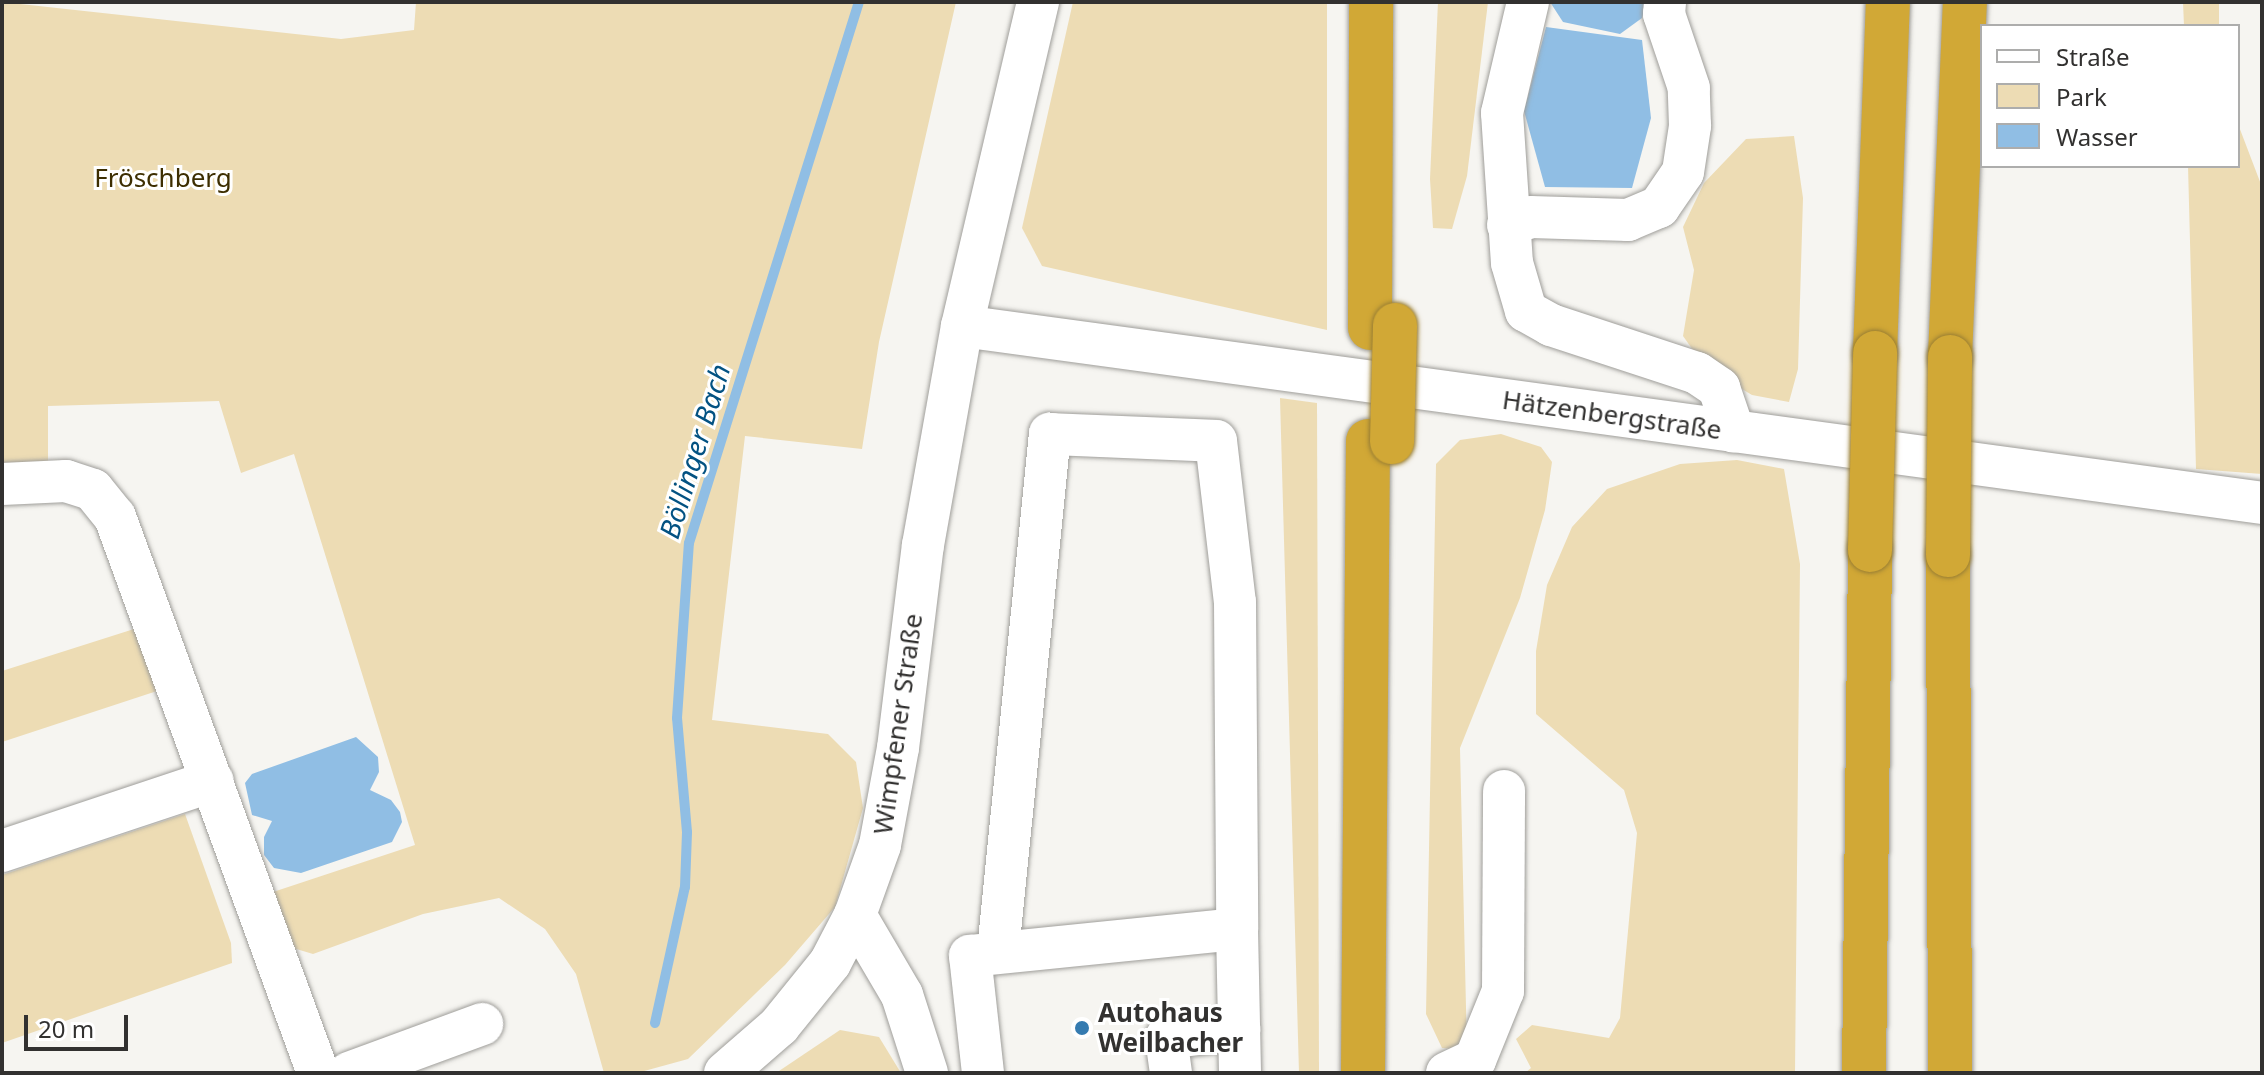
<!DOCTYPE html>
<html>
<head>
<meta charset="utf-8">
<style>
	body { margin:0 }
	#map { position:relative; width:2264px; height:1075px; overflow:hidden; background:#f6f5f1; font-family:"Noto Sans",sans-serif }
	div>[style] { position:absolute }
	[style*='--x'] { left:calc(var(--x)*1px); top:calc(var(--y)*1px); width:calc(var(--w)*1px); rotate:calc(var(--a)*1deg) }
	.green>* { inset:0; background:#eddcb4 }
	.water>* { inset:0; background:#90bee4 }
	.stream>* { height:10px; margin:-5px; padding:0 5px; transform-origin:5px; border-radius:5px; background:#90bee4 }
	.roads { filter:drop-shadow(0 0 2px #9f9e9a) drop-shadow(0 0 2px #9f9e9a) }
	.minor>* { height:42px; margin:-21px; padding:0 21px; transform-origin:21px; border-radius:21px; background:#fff }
	.highway>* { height:44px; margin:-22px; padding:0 22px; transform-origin:22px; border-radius:22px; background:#d1a836 }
	.bridges { filter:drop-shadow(0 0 2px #997e34) drop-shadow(0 0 2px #997e34) }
	.highway-bridge>* { height:44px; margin:-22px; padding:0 22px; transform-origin:22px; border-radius:22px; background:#d1a836 }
	.dots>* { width:22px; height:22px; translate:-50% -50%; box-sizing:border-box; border:4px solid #fff; border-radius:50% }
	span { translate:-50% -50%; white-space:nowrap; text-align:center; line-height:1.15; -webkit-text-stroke:6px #fff; paint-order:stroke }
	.park-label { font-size:26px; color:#3d2e01 }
	.street-label { font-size:26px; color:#323130 }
	.poi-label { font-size:26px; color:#323130; font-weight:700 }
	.left { translate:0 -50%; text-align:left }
	.water-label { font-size:28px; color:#035282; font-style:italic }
	.frame { position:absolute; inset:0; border:4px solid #323130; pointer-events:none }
	.legend { position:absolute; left:1980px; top:24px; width:260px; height:144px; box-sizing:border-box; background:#fff; border:2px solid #adadac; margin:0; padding:10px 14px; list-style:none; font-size:24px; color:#323130 }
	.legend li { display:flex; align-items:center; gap:16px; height:40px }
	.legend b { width:40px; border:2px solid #adadac }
	.scale { position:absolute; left:24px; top:1015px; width:104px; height:36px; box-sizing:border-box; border:4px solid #323130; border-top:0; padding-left:10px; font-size:24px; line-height:28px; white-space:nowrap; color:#323130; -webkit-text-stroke:6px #fff; paint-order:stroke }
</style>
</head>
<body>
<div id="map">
	<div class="green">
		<div style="clip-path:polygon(2px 2px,341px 39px,414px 30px,416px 2px,956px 2px,879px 342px,862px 449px,745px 436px,712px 720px,828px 734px,856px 762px,863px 808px,835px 907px,785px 965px,688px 1059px,637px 1073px,604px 1073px,576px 974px,545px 929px,499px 898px,423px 914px,313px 954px,283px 945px,264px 895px,415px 845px,294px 454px,241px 473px,219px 401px,48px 406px,48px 470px,2px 470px)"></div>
		<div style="clip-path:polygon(1073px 2px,1327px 2px,1327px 330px,1042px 266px,1022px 228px)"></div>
		<div style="clip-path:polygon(1438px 2px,1488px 2px,1467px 176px,1452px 229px,1433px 228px,1430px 179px)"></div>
		<div style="clip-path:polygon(2183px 2px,2219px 2px,2219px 26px,2184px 26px)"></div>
		<div style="clip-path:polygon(2238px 124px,2262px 187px,2262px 474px,2196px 469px,2188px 166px,2238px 166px)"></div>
		<div style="clip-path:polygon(1794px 136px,1803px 198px,1798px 369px,1789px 402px,1752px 395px,1705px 367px,1683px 336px,1694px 270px,1683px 227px,1704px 183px,1746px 139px)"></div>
		<div style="clip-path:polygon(1280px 398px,1317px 403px,1319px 1073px,1299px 1073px)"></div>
		<div style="clip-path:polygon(1501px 434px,1541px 447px,1552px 462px,1545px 510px,1520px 598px,1460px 748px,1467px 1050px,1442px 1048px,1426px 1014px,1436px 464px,1460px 440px)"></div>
		<div style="clip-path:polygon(1737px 460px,1784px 469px,1800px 564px,1795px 1073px,1525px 1073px,1531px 1068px,1516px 1039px,1532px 1025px,1609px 1038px,1620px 1018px,1637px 833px,1624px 790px,1536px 714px,1536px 651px,1547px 585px,1572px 527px,1607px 489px,1680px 464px)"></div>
		<div style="clip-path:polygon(134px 629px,157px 691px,2px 742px,2px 671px)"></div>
		<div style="clip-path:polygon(185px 814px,231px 943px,232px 963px,2px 1043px,2px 875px)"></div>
		<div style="clip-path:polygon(840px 1030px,879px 1037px,901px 1073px,776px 1073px)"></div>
	</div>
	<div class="water">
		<div style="clip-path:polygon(1550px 2px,1646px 2px,1642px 18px,1620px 34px,1563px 22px)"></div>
		<div style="clip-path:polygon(1546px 27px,1642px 40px,1651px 118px,1632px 188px,1545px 187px,1524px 111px)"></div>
		<div style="clip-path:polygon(356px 737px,378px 757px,379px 772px,370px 790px,391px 800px,400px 812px,402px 822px,392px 842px,301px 873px,274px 868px,264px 855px,264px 837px,272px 821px,252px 815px,245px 783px,252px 774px)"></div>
	</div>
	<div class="stream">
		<div style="--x:655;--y:1023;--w:139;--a:-77.6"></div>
		<div style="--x:685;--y:887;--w:55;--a:-87.9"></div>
		<div style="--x:687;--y:832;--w:114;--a:-95"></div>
		<div style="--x:677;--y:718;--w:175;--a:-86.1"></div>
		<div style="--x:689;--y:543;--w:567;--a:-72.56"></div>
	</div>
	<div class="roads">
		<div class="minor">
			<div style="--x:1528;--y:2;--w:114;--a:103.2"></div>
			<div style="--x:1502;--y:113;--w:150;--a:86.2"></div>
			<div style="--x:1512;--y:263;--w:50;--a:73.7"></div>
			<div style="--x:1526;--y:311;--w:29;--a:29"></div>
			<div style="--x:1551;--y:325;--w:154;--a:18.2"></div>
			<div style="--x:1697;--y:373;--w:27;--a:34"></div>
			<div style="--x:1719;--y:388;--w:46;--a:71.2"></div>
			<div style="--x:1508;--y:225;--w:24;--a:-19"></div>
			<div style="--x:1531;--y:217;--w:97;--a:1.8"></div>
			<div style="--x:1628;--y:220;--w:34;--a:-23"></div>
			<div style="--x:1659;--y:207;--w:42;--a:-55.6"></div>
			<div style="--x:1683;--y:172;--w:47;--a:-81.3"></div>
			<div style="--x:1690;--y:126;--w:38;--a:-92"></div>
			<div style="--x:1689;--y:88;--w:78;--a:-108.7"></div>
			<div style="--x:1664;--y:14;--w:12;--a:-85"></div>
			<div style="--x:962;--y:326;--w:1312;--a:7.75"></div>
			<div style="--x:2;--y:484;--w:64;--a:-2.7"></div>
			<div style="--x:66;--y:481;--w:28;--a:18"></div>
			<div style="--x:93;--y:490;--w:35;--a:51"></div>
			<div style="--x:115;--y:517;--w:592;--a:69.94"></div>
			<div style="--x:2;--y:851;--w:222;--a:-18.4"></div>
			<div style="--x:855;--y:915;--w:93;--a:59.6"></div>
			<div style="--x:902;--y:995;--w:82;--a:72.2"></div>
			<div style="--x:998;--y:951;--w:520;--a:-84.26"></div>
			<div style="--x:1050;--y:434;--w:166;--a:2.4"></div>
			<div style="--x:1216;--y:441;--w:162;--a:83.3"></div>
			<div style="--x:1235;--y:602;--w:327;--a:89.6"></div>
			<div style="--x:349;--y:1073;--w:142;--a:-20.2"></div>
			<div style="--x:725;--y:1073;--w:72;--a:-41"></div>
			<div style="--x:779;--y:1026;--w:81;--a:-51"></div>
			<div style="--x:830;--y:963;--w:54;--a:-62.5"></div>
			<div style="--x:855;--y:915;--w:74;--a:-70.3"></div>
			<div style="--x:880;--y:845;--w:99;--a:-79.5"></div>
			<div style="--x:898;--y:748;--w:205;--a:-83"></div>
			<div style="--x:923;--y:545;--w:222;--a:-79.9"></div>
			<div style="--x:962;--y:326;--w:333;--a:-76.8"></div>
			<div style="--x:983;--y:1073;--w:118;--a:-96.3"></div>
			<div style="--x:970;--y:956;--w:268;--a:-5.8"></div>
			<div style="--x:1237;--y:929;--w:144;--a:88.8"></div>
			<div style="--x:1171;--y:1073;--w:35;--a:-98"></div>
			<div style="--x:1166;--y:1038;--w:74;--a:-7"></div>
			<div style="--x:1447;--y:1073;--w:31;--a:-25"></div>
			<div style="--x:1475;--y:1060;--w:74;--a:-67.9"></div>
			<div style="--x:1503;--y:991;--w:200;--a:-89.7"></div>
		</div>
		<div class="highway">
			<div style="--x:1370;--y:328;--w:326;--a:-89.8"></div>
			<div style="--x:1875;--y:353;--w:351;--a:-87.9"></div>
			<div style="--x:1950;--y:357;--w:355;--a:-87.6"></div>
			<div style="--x:1948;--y:555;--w:518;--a:89.78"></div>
			<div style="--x:1363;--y:1073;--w:632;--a:-89.55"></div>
			<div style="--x:1864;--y:1073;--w:523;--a:-89.34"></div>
		</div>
	</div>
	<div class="bridges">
		<div class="highway-bridge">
			<div style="--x:1392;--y:442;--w:117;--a:-88.5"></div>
			<div style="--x:1870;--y:550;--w:197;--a:-88.5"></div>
			<div style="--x:1948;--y:555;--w:198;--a:-89.4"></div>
		</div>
	</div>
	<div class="dots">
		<div style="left:1082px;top:1028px;background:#357bb0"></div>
	</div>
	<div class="park-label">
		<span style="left:163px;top:178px">Fröschberg</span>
	</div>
	<div class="street-label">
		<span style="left:1612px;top:415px;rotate:8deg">Hätzenbergstraße</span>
		<span style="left:898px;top:724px;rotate:-82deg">Wimpfener Straße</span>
	</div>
	<div class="poi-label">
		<span class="left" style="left:1098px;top:1028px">Autohaus<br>Weilbacher</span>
	</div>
	<div class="water-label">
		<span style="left:694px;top:451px;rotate:-73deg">Böllinger Bach</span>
	</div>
	<div class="frame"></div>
	<ul class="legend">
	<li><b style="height:10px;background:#fff"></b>Straße</li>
	<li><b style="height:22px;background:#eddcb4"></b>Park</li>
	<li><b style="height:22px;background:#90bee4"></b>Wasser</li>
	</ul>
	<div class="scale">20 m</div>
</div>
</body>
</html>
